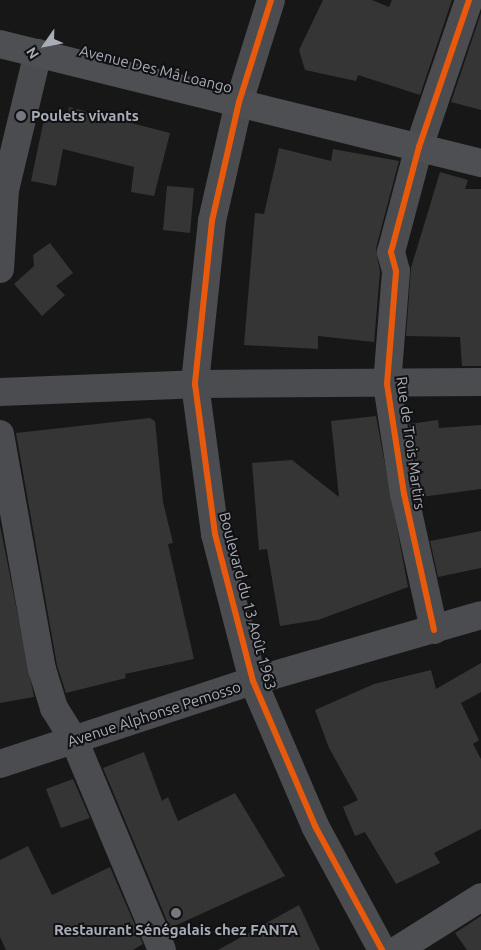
<!DOCTYPE html>
<html>
<head>
<meta charset="utf-8">
<style>
	body { margin:0 }
	#map { position:relative; width:481px; height:950px; overflow:hidden; background:#171717; font-family:Ubuntu,sans-serif }
	div>[style] { position:absolute }
	[style*='--x'] { left:calc(var(--x)*1px); top:calc(var(--y)*1px); width:calc(var(--w)*1px); rotate:calc(var(--a)*1deg) }
	.building>* { inset:0; background:#353536 }
	.minor>* { height:28px; margin:-14px; padding:0 14px; transform-origin:14px; border-radius:14px; background:#4b4c50 }
	.major>* { height:28px; margin:-14px; padding:0 14px; transform-origin:14px; border-radius:14px; background:#4d4f52 }
	.cycleway>* { height:6px; margin:-3px; padding:0 3px; transform-origin:3px; border-radius:3px; background:#e8590c }
	.dots>* { width:14px; height:14px; translate:-50% -50%; box-sizing:border-box; border:2px solid #111113; border-radius:50% }
	span { translate:-50% -50%; white-space:nowrap; text-align:center; line-height:1.15; -webkit-text-stroke:4px #111113; paint-order:stroke }
	.street-label { font-size:15px; color:#a8adb8 }
	.poi-label { font-size:15px; color:#a8adb8; font-weight:700 }
	.left { translate:0 -50%; text-align:left }
	.north { position:absolute; left:20px; top:20px; width:50px; height:50px; -webkit-text-stroke:4px #111113; paint-order:stroke; rotate:237deg; font-size:14px; font-weight:700; line-height:20px; text-align:center; color:#a8adb8 }
	.north::after { content:''; display:block; margin:auto; width:18px; height:22px; background:#a8adb8; clip-path:polygon(50% 0,100% 100%,50% 72%,0 100%) }
</style>
</head>
<body>
<div id="map">
	<div class="building">
		<div style="clip-path:polygon(323px 0,372px 0,389px 7px,392px 0,452px 0,420px 95px,358px 75px,356px 81px,305px 70px,299px 50px)"></div>
		<div style="clip-path:polygon(481px 13px,481px 110px,451px 102px)"></div>
		<div style="clip-path:polygon(69px 107px,170px 133px,154px 196px,131px 192px,134px 167px,63px 149px,56px 186px,31px 181px,44px 119px,66px 123px)"></div>
		<div style="clip-path:polygon(279px 148px,331px 161px,333px 149px,399px 161px,376px 248px,380px 272px,374px 342px,318px 336px,318px 349px,244px 345px,255px 213px,264px 214px)"></div>
		<div style="clip-path:polygon(440px 172px,468px 180px,465px 189px,481px 189px,481px 366px,462px 366px,460px 337px,406px 336px,411px 268px)"></div>
		<div style="clip-path:polygon(167px 186px,194px 188px,190px 233px,163px 230px)"></div>
		<div style="clip-path:polygon(50px 243px,73px 273px,56px 286px,65px 295px,42px 316px,14px 284px,34px 266px,33px 255px)"></div>
		<div style="clip-path:polygon(376px 416px,408px 587px,318px 620px,280px 626px,267px 549px,259px 550px,252px 463px,292px 460px,339px 497px,331px 421px)"></div>
		<div style="clip-path:polygon(150px 418px,155px 421px,163px 502px,173px 543px,168px 544px,194px 659px,125px 674px,126px 678px,66px 693px,57px 665px,16px 433px)"></div>
		<div style="clip-path:polygon(438px 420px,439px 428px,481px 425px,481px 489px,421px 497px,409px 424px)"></div>
		<div style="clip-path:polygon(0 525px,34px 697px,0 703px)"></div>
		<div style="clip-path:polygon(481px 531px,481px 568px,438px 577px,430px 541px)"></div>
		<div style="clip-path:polygon(481px 663px,481px 692px,461px 703px,479px 740px,473px 744px,481px 759px,481px 829px,434px 853px,440px 863px,396px 884px,365px 832px,355px 836px,343px 807px,358px 800px,329px 748px,315px 710px,374px 684px,431px 670px,436px 689px)"></div>
		<div style="clip-path:polygon(144px 752px,162px 801px,168px 797px,178px 821px,235px 793px,285px 876px,170px 928px,103px 768px)"></div>
		<div style="clip-path:polygon(73px 779px,90px 818px,61px 828px,46px 789px)"></div>
		<div style="clip-path:polygon(28px 846px,52px 895px,110px 867px,143px 944px,133px 950px,6px 950px,0 937px,0 860px)"></div>
		<div style="clip-path:polygon(299px 905px,320px 950px,218px 950px)"></div>
		<div style="clip-path:polygon(481px 916px,481px 950px,467px 950px,455px 933px)"></div>
	</div>
	<div class="minor">
		<div style="--x:271;--y:0;--w:107;--a:107.4"></div>
		<div style="--x:239;--y:102;--w:122;--a:102.8"></div>
		<div style="--x:212;--y:221;--w:164;--a:96"></div>
		<div style="--x:195;--y:384;--w:151;--a:82.4"></div>
		<div style="--x:215;--y:534;--w:152;--a:75.5"></div>
		<div style="--x:253;--y:681;--w:158;--a:66.8"></div>
		<div style="--x:315;--y:826;--w:141;--a:61.6"></div>
		<div style="--x:0;--y:269;--w:79;--a:-86.4"></div>
		<div style="--x:5;--y:190;--w:141;--a:-76.5"></div>
		<div style="--x:0;--y:392;--w:195;--a:-2.3"></div>
		<div style="--x:195;--y:384;--w:286;--a:-0.4"></div>
		<div style="--x:0;--y:434;--w:239;--a:79.9"></div>
		<div style="--x:42;--y:669;--w:41;--a:72.9"></div>
		<div style="--x:54;--y:708;--w:40;--a:58"></div>
		<div style="--x:75;--y:742;--w:225;--a:67.3"></div>
		<div style="--x:434;--y:630;--w:139;--a:-102.4"></div>
		<div style="--x:404;--y:494;--w:111;--a:-98.8"></div>
		<div style="--x:387;--y:384;--w:113;--a:-85.4"></div>
		<div style="--x:396;--y:271;--w:20;--a:-105"></div>
		<div style="--x:391;--y:252;--w:109;--a:-75.1"></div>
		<div style="--x:419;--y:147;--w:155;--a:-71.2"></div>
		<div style="--x:0;--y:764;--w:266;--a:-18.2"></div>
		<div style="--x:253;--y:681;--w:237;--a:-16.1"></div>
	</div>
	<div class="major">
		<div style="--x:0;--y:44;--w:496;--a:13.9"></div>
		<div style="--x:397;--y:950;--w:99;--a:-32.2"></div>
	</div>
	<div class="cycleway">
		<div style="--x:271;--y:0;--w:107;--a:107.4"></div>
		<div style="--x:239;--y:102;--w:122;--a:102.8"></div>
		<div style="--x:212;--y:221;--w:164;--a:96"></div>
		<div style="--x:195;--y:384;--w:151;--a:82.4"></div>
		<div style="--x:215;--y:534;--w:152;--a:75.5"></div>
		<div style="--x:253;--y:681;--w:158;--a:66.8"></div>
		<div style="--x:315;--y:826;--w:141;--a:61.6"></div>
		<div style="--x:434;--y:630;--w:139;--a:-102.4"></div>
		<div style="--x:404;--y:494;--w:111;--a:-98.8"></div>
		<div style="--x:387;--y:384;--w:113;--a:-85.4"></div>
		<div style="--x:396;--y:271;--w:20;--a:-105"></div>
		<div style="--x:391;--y:252;--w:109;--a:-75.1"></div>
		<div style="--x:419;--y:147;--w:155;--a:-71.2"></div>
	</div>
	<div class="dots">
		<div style="left:21px;top:116px;background:#757880"></div>
		<div style="left:176px;top:913px;background:#757880"></div>
	</div>
	<div class="street-label">
		<span style="left:156px;top:69px;rotate:14deg">Avenue Des Mâ Loango</span>
		<span style="left:411px;top:443px;rotate:82deg">Rue de Trois Martirs</span>
		<span style="left:248px;top:601px;rotate:75deg">Boulevard du 13 Août 1963</span>
		<span style="left:154px;top:714px;rotate:-18deg">Avenue Alphonse Pemosso</span>
	</div>
	<div class="poi-label">
		<span class="left" style="left:31px;top:116px">Poulets vivants</span>
		<span style="left:176px;top:930px">Restaurant Sénégalais chez FANTA</span>
	</div>
	<div class="north">N</div>
</div>
</body>
</html>
